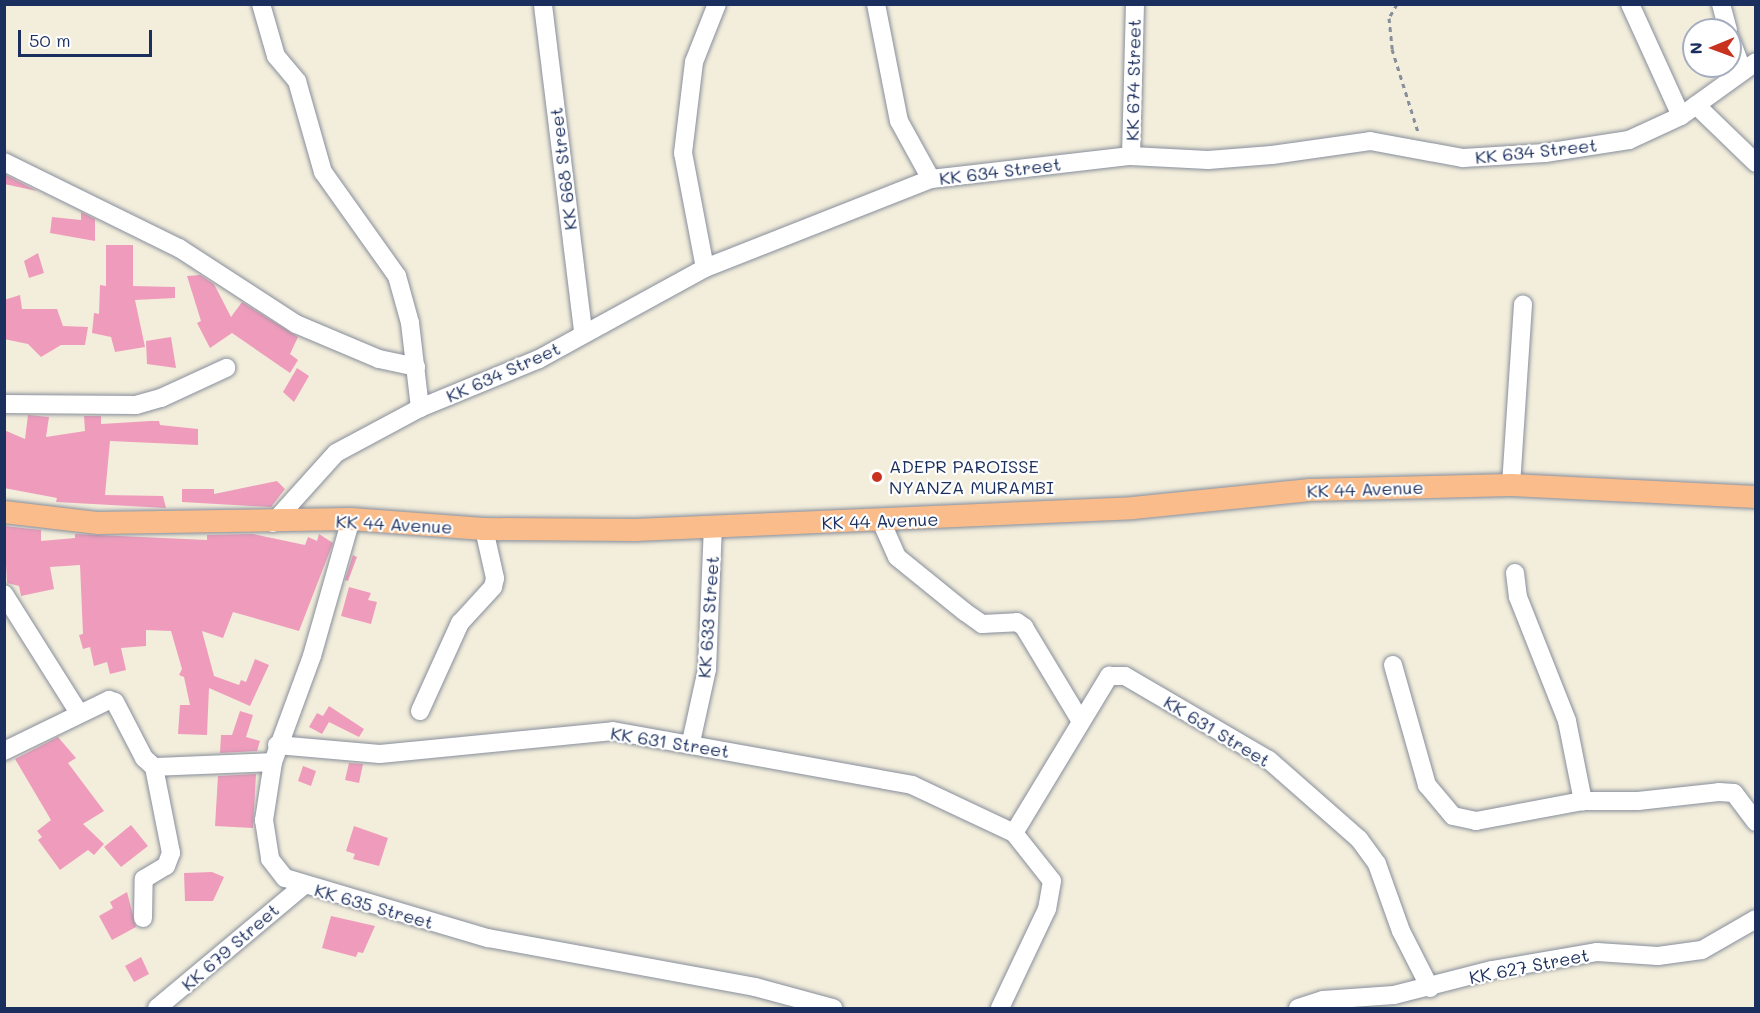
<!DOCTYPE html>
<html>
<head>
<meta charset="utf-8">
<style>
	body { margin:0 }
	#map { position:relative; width:1760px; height:1013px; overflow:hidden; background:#f3eedb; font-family:Mali,sans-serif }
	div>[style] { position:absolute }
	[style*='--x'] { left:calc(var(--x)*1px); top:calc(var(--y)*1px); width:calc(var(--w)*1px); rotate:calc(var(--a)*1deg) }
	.building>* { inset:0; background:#ef9cbc }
	.path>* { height:3px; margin-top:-1.5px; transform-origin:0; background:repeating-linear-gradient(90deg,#878e9c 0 4.5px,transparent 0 9px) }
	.roads { filter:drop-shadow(0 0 2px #878e9c) drop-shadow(0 0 2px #878e9c) }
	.minor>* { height:18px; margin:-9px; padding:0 9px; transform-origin:9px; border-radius:9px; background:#fff }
	.major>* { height:22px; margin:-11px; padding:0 11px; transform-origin:11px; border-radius:11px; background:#f9bc8a }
	.dots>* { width:16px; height:16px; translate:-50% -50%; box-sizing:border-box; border:3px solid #fff; border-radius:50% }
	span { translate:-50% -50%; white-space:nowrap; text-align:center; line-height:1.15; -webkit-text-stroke:4.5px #fff; paint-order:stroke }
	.street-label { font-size:18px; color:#1b2f5e }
	.poi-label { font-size:18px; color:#1b2f5e }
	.left { translate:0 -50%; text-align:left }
	.frame { position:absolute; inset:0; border:6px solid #1b2f5e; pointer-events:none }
	.north { position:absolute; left:1682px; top:18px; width:60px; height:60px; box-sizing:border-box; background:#fff; border:2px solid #a4acbf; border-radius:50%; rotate:269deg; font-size:16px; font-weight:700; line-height:24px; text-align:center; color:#1b2f5e }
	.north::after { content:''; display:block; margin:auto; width:21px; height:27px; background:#c8321e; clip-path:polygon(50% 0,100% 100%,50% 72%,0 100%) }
	.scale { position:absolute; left:18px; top:30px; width:134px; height:27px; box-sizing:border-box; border:3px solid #1b2f5e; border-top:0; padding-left:8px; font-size:18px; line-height:21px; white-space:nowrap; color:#1b2f5e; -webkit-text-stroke:4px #fff; paint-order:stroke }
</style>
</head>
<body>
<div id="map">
	<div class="building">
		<div style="clip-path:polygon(6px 175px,37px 191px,4px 184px)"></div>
		<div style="clip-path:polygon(81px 212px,95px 219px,95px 241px,50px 233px,52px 217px,81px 220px)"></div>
		<div style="clip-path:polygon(106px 245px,133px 245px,133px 286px,175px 287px,175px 298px,135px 300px,145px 347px,115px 352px,111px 337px,92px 333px,94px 313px,99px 314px,100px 285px,106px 286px)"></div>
		<div style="clip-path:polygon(38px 253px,44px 273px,29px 278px,24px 261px)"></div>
		<div style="clip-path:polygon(200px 275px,214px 284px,231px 317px,242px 302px,298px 337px,290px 354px,298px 360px,290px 373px,232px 333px,210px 348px,197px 323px,201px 321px,187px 276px)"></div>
		<div style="clip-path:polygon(20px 295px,22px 309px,57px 309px,63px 326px,88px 327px,85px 345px,61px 345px,41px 357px,28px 344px,4px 339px,4px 300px)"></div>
		<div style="clip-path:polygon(171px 337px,176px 368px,147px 364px,146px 341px)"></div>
		<div style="clip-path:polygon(297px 368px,309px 376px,294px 402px,283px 392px)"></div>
		<div style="clip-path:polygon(28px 415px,49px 417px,46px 437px,85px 431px,84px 416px,101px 416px,101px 424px,150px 421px,159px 421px,160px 425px,198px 429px,198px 445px,110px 441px,105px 495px,163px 496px,166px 508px,56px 502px,57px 498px,4px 488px,4px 430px,25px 439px)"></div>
		<div style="clip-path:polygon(277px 481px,285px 489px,271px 507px,182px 502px,182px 489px,214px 489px,214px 494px)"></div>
		<div style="clip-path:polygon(4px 526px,41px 530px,41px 541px,75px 538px,75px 534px,207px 540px,207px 535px,253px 534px,305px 545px,308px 537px,317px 541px,319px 534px,333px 543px,299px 631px,233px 612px,223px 638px,202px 631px,214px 676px,239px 685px,241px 680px,246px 682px,255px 659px,269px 665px,250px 706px,209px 688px,207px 735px,178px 734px,180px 705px,190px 705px,184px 677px,179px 675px,182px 669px,171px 631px,146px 630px,146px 646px,121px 648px,126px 670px,110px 674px,107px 662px,94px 666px,90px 647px,83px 649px,79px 635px,83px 634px,80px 565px,50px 567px,54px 589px,21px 596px,19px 586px,7px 583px)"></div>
		<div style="clip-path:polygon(353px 555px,357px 557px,348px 581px,345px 580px)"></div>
		<div style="clip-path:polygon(349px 587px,371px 593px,368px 600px,377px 602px,371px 624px,341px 616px)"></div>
		<div style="clip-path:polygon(329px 706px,364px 729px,359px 737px,329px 722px,322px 734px,309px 727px,317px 713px,323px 716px)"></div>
		<div style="clip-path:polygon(240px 711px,253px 715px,246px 737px,260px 741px,257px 751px,220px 753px,221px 735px,232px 735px)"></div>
		<div style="clip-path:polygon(58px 737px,76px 758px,68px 763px,104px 811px,83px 824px,104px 844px,94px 855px,88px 850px,60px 870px,38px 840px,42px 837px,37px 831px,51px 820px,15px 759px)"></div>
		<div style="clip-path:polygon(349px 763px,363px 764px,359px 783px,345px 780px)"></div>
		<div style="clip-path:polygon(303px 766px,316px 771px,311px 786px,298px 781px)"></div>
		<div style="clip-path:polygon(256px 774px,253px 828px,215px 826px,218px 776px)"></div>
		<div style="clip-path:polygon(131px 825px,148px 846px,121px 867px,104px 847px)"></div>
		<div style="clip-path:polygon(354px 826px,388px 838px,379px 866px,353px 859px,355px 854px,346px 851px)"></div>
		<div style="clip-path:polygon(212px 872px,224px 877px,213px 901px,185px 901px,184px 873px)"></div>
		<div style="clip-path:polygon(127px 892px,136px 927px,112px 940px,99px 916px,113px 908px,110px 902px)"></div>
		<div style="clip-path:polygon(331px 916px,375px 926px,363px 953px,358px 952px,356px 957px,322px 948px)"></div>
		<div style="clip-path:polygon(141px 957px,149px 974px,134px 982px,125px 966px)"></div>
	</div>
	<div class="path">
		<div style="--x:1397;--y:4;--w:16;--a:120"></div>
		<div style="--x:1389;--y:18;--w:31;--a:84"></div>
		<div style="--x:1392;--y:49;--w:87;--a:72.6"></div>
	</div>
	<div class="roads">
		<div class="minor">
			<div style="--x:261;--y:4;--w:54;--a:73.9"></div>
			<div style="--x:276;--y:56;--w:33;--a:50"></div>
			<div style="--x:297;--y:81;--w:95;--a:74.1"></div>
			<div style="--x:323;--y:172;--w:128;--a:54.6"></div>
			<div style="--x:397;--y:276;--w:49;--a:74.5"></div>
			<div style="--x:410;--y:323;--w:86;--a:83.3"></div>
			<div style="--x:876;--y:4;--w:119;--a:78.9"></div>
			<div style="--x:899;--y:121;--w:66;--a:61.1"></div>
			<div style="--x:1630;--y:4;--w:123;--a:65.5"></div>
			<div style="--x:1721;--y:4;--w:27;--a:75"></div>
			<div style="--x:543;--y:5;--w:330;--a:83"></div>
			<div style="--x:1730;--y:38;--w:33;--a:69"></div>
			<div style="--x:1696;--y:105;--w:83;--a:44"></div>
			<div style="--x:1131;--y:156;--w:152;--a:-88.5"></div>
			<div style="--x:4;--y:162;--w:195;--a:26.2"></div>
			<div style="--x:179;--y:248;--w:140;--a:33"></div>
			<div style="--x:296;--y:324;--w:90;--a:22.9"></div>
			<div style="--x:379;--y:359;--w:38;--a:12"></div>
			<div style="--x:705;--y:268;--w:117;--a:-100.8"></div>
			<div style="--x:683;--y:153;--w:92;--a:-83.1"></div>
			<div style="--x:694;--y:62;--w:62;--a:-68.4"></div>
			<div style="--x:4;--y:404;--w:132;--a:0.4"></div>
			<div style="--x:136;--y:405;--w:26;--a:-16"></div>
			<div style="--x:161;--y:398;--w:72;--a:-24.8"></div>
			<div style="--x:1511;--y:485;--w:181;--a:-86.2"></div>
			<div style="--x:351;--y:519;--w:142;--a:105.9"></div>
			<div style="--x:312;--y:656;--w:113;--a:110.2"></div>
			<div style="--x:273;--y:762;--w:59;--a:98.8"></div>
			<div style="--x:264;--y:820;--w:39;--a:81"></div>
			<div style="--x:270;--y:859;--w:24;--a:52"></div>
			<div style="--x:285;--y:878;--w:212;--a:16.5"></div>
			<div style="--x:488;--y:938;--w:271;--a:10.4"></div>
			<div style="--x:755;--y:987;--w:81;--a:15.1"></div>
			<div style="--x:881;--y:521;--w:39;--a:66"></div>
			<div style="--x:897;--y:557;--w:87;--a:39"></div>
			<div style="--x:965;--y:612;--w:21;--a:35"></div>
			<div style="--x:982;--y:624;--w:35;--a:-3"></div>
			<div style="--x:1017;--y:622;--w:9;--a:36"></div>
			<div style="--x:1024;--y:627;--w:109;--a:58.9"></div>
			<div style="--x:273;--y:523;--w:94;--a:-48"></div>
			<div style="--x:336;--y:453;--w:95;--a:-28.2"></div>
			<div style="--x:420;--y:408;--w:129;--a:-22.4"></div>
			<div style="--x:539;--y:359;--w:189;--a:-28.7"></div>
			<div style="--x:705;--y:268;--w:243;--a:-21.5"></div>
			<div style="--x:931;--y:179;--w:201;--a:-6.6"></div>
			<div style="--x:1131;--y:156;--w:77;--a:3"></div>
			<div style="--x:1208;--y:160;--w:64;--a:-4.5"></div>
			<div style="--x:1272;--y:155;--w:99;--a:-8.1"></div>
			<div style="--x:1370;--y:141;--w:95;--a:10.4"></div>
			<div style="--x:1463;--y:158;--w:82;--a:-3.5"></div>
			<div style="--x:1545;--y:153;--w:85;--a:-8.8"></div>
			<div style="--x:1629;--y:140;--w:57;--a:-24.8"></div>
			<div style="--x:1681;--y:116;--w:92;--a:-35.8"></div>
			<div style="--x:1515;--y:573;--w:24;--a:83"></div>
			<div style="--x:1518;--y:597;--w:133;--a:68.4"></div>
			<div style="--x:1567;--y:721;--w:82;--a:78.7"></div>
			<div style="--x:4;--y:594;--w:141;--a:57.8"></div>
			<div style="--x:1393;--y:665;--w:125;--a:74.2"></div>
			<div style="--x:1427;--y:785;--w:40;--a:50"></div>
			<div style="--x:1453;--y:816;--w:24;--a:12"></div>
			<div style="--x:1476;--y:821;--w:109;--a:-10.6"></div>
			<div style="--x:1583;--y:801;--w:55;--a:0"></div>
			<div style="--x:1638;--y:801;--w:81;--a:-6.3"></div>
			<div style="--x:1719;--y:792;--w:15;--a:4"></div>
			<div style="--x:1734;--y:793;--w:36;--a:53"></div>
			<div style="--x:420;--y:711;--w:97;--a:-65.6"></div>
			<div style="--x:460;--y:623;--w:49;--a:-47.5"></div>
			<div style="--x:493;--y:587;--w:9;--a:-77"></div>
			<div style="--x:495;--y:578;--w:50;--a:-102.7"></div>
			<div style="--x:691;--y:742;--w:75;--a:-77.6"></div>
			<div style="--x:707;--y:669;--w:142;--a:-87.6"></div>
			<div style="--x:277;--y:745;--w:103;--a:5"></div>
			<div style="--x:380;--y:754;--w:234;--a:-5.6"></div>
			<div style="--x:613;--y:731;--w:304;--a:10.2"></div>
			<div style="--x:912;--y:785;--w:113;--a:25.2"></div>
			<div style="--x:1014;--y:833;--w:61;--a:51.6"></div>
			<div style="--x:1052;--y:881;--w:28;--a:100"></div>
			<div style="--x:1047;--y:909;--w:110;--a:115.4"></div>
			<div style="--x:4;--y:751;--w:117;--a:-25.9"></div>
			<div style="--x:109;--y:700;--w:6;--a:18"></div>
			<div style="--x:115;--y:702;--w:63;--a:62.6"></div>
			<div style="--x:144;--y:758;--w:13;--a:42"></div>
			<div style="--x:154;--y:767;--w:119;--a:-2.4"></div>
			<div style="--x:1014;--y:833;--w:184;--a:-58.8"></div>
			<div style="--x:1109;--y:676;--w:16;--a:0"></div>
			<div style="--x:1125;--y:676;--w:167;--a:30.3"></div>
			<div style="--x:1269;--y:760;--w:120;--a:41.3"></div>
			<div style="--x:1359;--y:839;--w:31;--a:54"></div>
			<div style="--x:1377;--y:864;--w:71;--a:70.3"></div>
			<div style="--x:1401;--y:931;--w:64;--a:63"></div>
			<div style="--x:143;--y:918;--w:39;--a:-89"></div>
			<div style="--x:144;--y:879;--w:26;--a:-31"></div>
			<div style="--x:166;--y:866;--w:14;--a:-69"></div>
			<div style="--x:171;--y:853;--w:88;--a:-101.2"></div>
			<div style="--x:157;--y:1008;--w:190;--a:-39.9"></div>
			<div style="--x:1298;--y:1008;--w:26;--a:-18"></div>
			<div style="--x:1323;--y:1000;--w:71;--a:-4"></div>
			<div style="--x:1394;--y:995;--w:101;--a:-14.3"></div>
			<div style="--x:1492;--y:970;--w:107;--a:-9.7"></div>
			<div style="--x:1597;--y:952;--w:61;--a:3.8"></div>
			<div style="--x:1658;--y:956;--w:44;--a:-7.8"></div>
			<div style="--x:1702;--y:950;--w:62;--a:-29.9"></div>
		</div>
		<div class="major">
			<div style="--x:4;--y:512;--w:95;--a:6.7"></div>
			<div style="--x:98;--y:523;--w:253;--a:-0.9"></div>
			<div style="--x:351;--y:519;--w:133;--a:4.3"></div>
			<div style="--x:484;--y:529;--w:151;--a:0.4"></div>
			<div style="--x:635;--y:530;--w:498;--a:-2.5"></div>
			<div style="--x:1133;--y:508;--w:178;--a:-5.8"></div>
			<div style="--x:1310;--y:490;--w:201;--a:-1.4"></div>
			<div style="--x:1511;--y:485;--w:245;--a:2.8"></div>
		</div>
	</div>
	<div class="dots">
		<div style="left:877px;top:477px;background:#c8321e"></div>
	</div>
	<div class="street-label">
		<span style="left:1133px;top:80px;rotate:-89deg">KK 674 Street</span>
		<span style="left:1536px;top:151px;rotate:-6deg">KK 634 Street</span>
		<span style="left:563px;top:169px;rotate:-97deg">KK 668 Street</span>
		<span style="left:1000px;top:171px;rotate:-7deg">KK 634 Street</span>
		<span style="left:503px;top:372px;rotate:-24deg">KK 634 Street</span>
		<span style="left:1365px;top:489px;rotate:-2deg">KK 44 Avenue</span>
		<span style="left:880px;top:521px;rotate:-2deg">KK 44 Avenue</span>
		<span style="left:394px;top:524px;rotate:3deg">KK 44 Avenue</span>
		<span style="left:708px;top:617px;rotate:-86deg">KK 633 Street</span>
		<span style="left:1217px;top:731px;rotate:31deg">KK 631 Street</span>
		<span style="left:670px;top:742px;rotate:9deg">KK 631 Street</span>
		<span style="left:374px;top:906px;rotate:16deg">KK 635 Street</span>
		<span style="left:230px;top:947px;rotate:-41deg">KK 679 Street</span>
		<span style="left:1529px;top:966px;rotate:-11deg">KK 627 Street</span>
	</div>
	<div class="poi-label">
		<span class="left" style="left:889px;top:477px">ADEPR PAROISSE<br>NYANZA MURAMBI</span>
	</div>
	<div class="frame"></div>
	<div class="north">N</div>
	<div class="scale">50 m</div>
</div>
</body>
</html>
